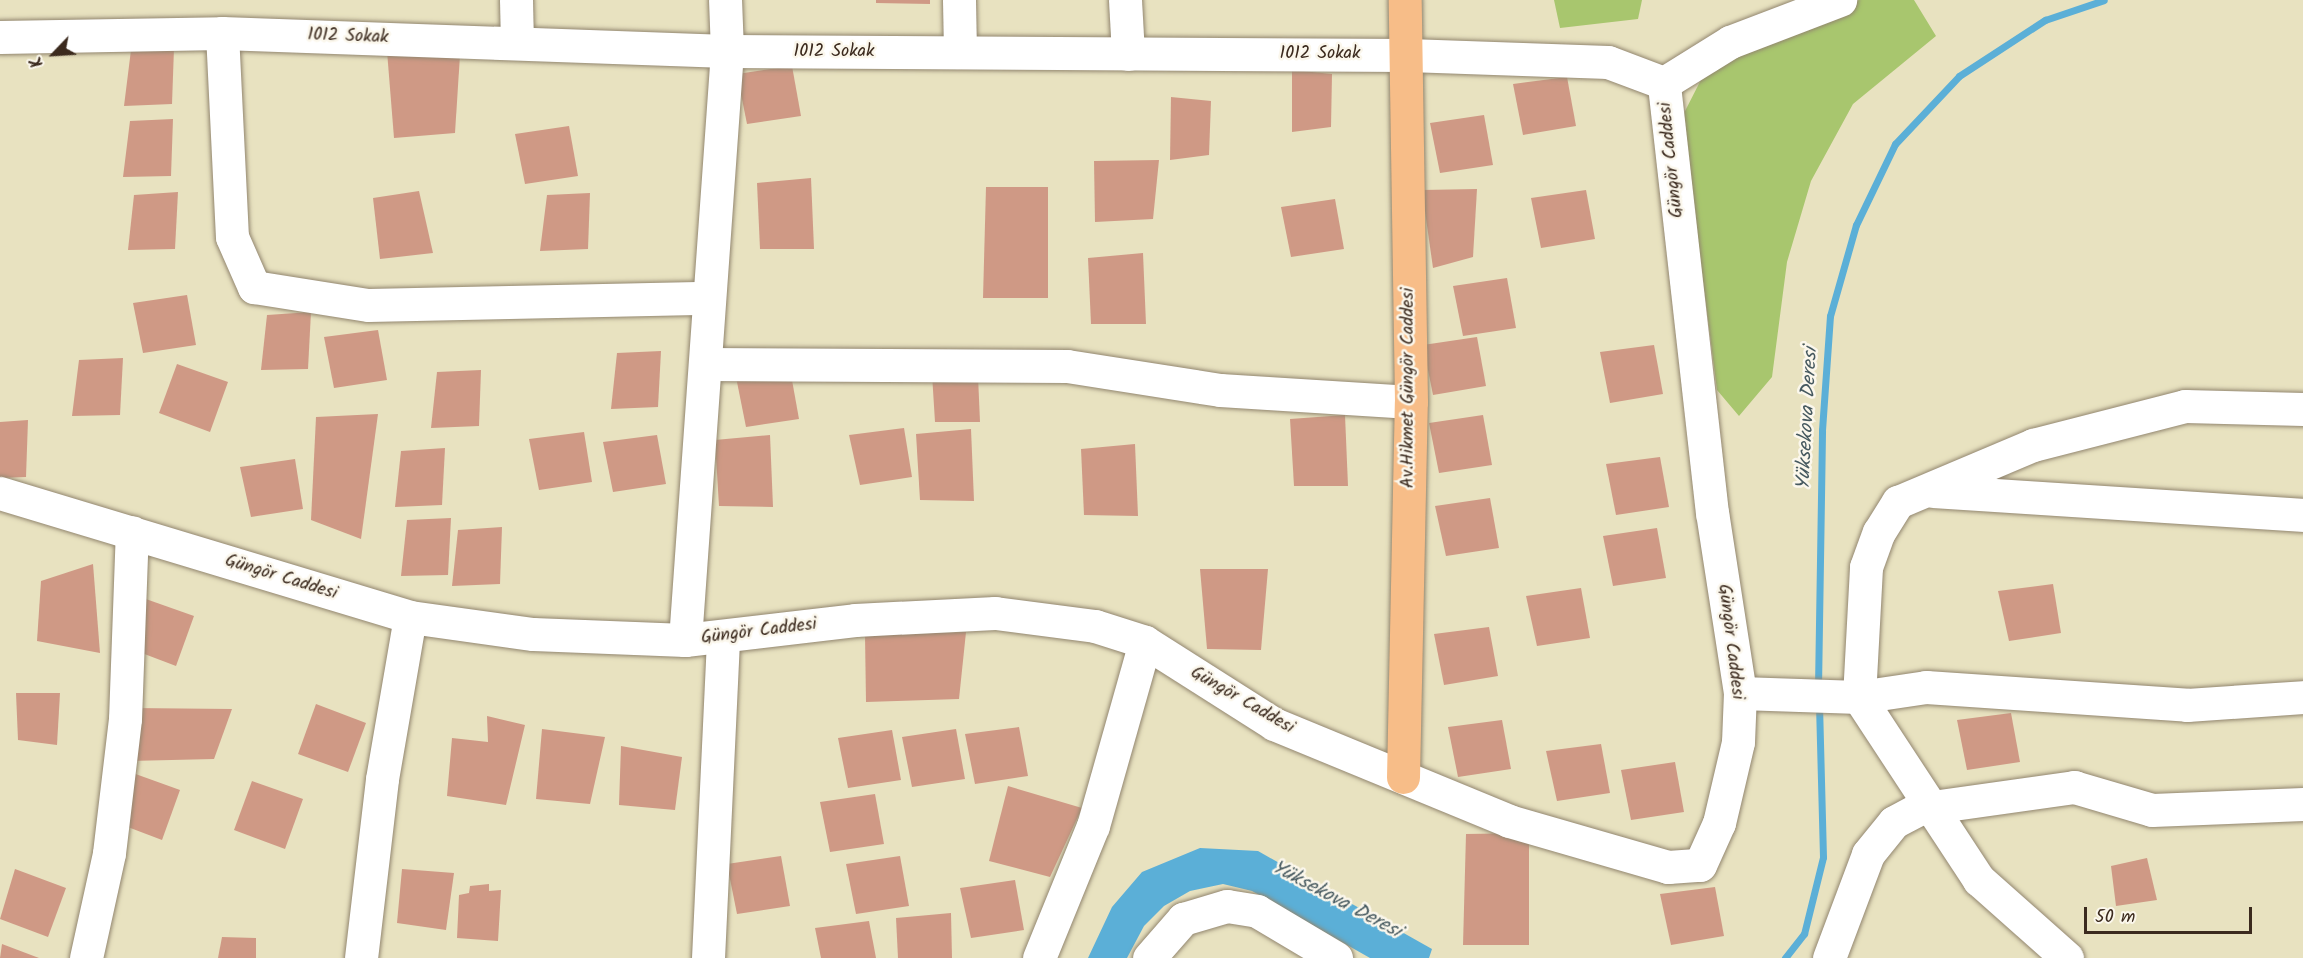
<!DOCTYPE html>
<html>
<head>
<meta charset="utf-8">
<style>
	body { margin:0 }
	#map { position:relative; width:2303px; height:958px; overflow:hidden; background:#e8e2c0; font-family:Kalam,sans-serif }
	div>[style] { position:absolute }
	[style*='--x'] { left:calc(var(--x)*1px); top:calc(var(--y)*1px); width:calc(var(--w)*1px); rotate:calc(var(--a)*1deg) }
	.green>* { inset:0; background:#a8c66e }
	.water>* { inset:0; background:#5bafd7 }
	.stream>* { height:7px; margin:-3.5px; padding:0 3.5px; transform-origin:3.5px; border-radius:3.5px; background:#5bafd7 }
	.building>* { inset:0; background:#cf9985 }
	.roads { filter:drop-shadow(0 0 2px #92866f) drop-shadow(0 0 2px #92866f) }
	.minor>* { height:33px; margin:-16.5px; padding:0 16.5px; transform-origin:16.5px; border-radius:16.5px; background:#fff }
	.major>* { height:33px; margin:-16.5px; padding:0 16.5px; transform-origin:16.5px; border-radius:16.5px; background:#f7bd88 }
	span { translate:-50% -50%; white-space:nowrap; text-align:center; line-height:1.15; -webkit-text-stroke:5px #fbf7ec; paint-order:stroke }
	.street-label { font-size:18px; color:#3b2a1e }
	.water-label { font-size:20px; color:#46595f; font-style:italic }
	.north { position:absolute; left:24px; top:24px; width:60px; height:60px; -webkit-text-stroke:4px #fbf7ec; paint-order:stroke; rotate:245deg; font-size:16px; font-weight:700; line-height:24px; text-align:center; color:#3b2a1e }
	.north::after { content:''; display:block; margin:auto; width:21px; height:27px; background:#3b2a1e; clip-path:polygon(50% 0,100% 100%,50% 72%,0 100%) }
	.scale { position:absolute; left:2084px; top:907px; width:168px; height:27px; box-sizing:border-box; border:3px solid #3b2a1e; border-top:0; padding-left:8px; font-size:18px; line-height:21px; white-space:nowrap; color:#3b2a1e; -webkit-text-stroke:4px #fbf7ec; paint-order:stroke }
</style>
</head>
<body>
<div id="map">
	<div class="green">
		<div style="clip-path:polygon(1554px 0,1642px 0,1638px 19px,1560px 28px)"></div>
		<div style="clip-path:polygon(1859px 0,1914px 0,1936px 36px,1853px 104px,1811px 181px,1787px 262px,1772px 377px,1739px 416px,1717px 390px,1682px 117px,1709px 64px)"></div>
	</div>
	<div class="water">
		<div style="clip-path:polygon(1200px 848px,1258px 851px,1432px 949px,1429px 958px,1370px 958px,1252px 891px,1223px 884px,1190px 891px,1164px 906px,1144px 926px,1127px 958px,1088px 958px,1112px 907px,1142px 872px)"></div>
	</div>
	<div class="stream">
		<div style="--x:1818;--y:688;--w:258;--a:-89.1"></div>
		<div style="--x:1822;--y:430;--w:114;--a:-86"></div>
		<div style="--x:1830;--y:316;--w:95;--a:-74.1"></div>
		<div style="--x:1856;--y:225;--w:90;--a:-64.3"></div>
		<div style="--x:1895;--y:144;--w:93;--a:-46.7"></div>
		<div style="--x:1959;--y:76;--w:103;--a:-33.1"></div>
		<div style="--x:2045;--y:20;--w:62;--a:-18.7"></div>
		<div style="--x:1785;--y:958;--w:31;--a:-52"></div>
		<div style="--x:1804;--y:934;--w:79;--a:-76.1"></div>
		<div style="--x:1823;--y:857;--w:151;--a:-91.5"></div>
	</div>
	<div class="building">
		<div style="clip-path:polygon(876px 0,930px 0,930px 4px,876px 3px)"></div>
		<div style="clip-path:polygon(174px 48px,172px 104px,124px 106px,131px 50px)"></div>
		<div style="clip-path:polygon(387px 51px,460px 55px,455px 133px,394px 138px)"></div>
		<div style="clip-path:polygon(792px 66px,801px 116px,747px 124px,737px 74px)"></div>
		<div style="clip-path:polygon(1292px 70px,1332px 74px,1331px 127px,1292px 132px)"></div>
		<div style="clip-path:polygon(1567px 77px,1576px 126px,1523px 135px,1513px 84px)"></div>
		<div style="clip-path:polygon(1171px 97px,1211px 101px,1209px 155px,1170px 160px)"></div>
		<div style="clip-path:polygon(1484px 115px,1493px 165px,1440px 173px,1430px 123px)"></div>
		<div style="clip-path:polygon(173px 119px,171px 176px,123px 177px,130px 121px)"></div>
		<div style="clip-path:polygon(569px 126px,578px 176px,525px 184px,515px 134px)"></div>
		<div style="clip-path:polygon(1159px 160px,1153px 219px,1095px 222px,1094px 161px)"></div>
		<div style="clip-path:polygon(811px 178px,814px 249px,760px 249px,757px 183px)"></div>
		<div style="clip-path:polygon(986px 187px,1048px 187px,1048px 298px,983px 298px)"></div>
		<div style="clip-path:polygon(1477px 189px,1473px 257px,1433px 268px,1422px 190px)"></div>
		<div style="clip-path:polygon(1586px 190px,1595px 239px,1541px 248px,1531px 198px)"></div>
		<div style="clip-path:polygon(419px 191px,433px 253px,380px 259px,373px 198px)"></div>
		<div style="clip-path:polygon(178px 192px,175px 249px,128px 250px,134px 195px)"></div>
		<div style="clip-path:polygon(590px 193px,588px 249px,540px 251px,547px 195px)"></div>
		<div style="clip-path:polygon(1335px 199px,1344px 249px,1291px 257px,1281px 207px)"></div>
		<div style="clip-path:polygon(1143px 253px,1146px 324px,1091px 324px,1088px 258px)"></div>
		<div style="clip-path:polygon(1507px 278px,1516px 328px,1463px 336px,1453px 286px)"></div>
		<div style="clip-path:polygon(187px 295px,196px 345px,143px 353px,133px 303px)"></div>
		<div style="clip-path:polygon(311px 312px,308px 369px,261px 370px,267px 315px)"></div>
		<div style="clip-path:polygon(378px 330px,387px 380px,334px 388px,324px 337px)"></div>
		<div style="clip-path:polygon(1477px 337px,1486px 386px,1433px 395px,1423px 345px)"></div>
		<div style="clip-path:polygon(1654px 345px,1663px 394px,1610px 403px,1600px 352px)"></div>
		<div style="clip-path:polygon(661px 351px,658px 407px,611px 409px,617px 353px)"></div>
		<div style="clip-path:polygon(123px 358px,120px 415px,72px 416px,79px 360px)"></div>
		<div style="clip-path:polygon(177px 364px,228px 382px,210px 432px,159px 413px)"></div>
		<div style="clip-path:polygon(790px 369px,799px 419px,746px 427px,736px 377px)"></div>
		<div style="clip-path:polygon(481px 370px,479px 426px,431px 428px,437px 372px)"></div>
		<div style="clip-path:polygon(932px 374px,978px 376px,980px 422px,935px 422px)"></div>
		<div style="clip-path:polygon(378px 414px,361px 539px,311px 520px,316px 417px)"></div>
		<div style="clip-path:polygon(1345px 415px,1348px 486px,1294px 486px,1290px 419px)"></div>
		<div style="clip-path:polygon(1483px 415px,1492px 465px,1439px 473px,1429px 423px)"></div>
		<div style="clip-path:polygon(28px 420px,26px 477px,0 478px,0 422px)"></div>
		<div style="clip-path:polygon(904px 428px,912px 477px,860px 485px,849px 435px)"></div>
		<div style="clip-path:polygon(971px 429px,974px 501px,920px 500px,916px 434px)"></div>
		<div style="clip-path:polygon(584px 432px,592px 482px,539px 490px,529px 439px)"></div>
		<div style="clip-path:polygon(657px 435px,666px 484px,613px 492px,603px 442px)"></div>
		<div style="clip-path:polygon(770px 435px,773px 507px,719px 506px,715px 440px)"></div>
		<div style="clip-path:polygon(1135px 444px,1138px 516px,1084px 515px,1081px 449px)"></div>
		<div style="clip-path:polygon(445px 448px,442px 505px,395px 507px,401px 451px)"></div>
		<div style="clip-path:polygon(1660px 457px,1669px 507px,1616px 515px,1606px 464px)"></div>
		<div style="clip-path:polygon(295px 459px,303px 509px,251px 517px,240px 467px)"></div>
		<div style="clip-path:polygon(1490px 498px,1499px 548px,1446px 556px,1435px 506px)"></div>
		<div style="clip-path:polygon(451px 518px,448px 575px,401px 576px,407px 520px)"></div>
		<div style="clip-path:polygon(502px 527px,500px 584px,452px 586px,458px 530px)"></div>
		<div style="clip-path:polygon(1657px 528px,1666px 578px,1613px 586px,1603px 536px)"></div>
		<div style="clip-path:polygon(93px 564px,100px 653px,37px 641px,41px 581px)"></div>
		<div style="clip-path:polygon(1200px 569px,1268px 569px,1261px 650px,1207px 649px)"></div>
		<div style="clip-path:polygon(2053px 584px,2061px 633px,2009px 641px,1998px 591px)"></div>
		<div style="clip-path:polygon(1581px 588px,1590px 638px,1537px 646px,1526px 596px)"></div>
		<div style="clip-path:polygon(143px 598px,194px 616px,176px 666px,126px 647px)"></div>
		<div style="clip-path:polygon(1489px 627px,1498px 676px,1444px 685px,1434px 634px)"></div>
		<div style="clip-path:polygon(966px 632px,959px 699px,866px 702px,865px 635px)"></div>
		<div style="clip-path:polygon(16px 693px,60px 693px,57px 745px,18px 740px)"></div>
		<div style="clip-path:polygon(316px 704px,366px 723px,348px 772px,298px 754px)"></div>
		<div style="clip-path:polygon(132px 708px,232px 709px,214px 759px,129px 761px)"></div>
		<div style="clip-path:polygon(2011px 713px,2020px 762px,1967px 770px,1957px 720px)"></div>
		<div style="clip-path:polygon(487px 716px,525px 725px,506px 805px,447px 796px,452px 738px,488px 742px)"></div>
		<div style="clip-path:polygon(1502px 720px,1511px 769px,1458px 777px,1448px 727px)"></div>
		<div style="clip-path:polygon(1019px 727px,1028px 776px,975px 784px,965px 734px)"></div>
		<div style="clip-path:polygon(542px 729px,605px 737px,590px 804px,536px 799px)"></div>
		<div style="clip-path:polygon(956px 729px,965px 779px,912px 787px,902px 737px)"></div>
		<div style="clip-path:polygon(892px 730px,901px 780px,848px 788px,838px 738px)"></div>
		<div style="clip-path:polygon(1601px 744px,1610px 793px,1557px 801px,1546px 751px)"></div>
		<div style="clip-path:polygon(621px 746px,682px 757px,675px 810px,619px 805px)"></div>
		<div style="clip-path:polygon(1675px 762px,1684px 812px,1631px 820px,1621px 770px)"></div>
		<div style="clip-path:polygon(130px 772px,180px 790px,162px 840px,112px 821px)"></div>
		<div style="clip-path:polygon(252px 781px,303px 799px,285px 849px,234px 830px)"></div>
		<div style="clip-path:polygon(1008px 786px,1082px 808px,1050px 877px,989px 861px)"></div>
		<div style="clip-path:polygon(875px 794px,884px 844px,830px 852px,820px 802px)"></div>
		<div style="clip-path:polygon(1529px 833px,1529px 945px,1463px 945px,1466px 834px)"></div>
		<div style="clip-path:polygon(781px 856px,790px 906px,737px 914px,727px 864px)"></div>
		<div style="clip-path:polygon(900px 856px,909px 906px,856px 914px,846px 864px)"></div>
		<div style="clip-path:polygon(2147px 858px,2157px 900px,2116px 906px,2111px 866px)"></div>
		<div style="clip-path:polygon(15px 869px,66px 888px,48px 937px,0 919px)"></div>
		<div style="clip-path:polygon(402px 869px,454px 873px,446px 930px,397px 923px)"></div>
		<div style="clip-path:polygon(1015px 880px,1024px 930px,971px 938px,960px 888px)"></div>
		<div style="clip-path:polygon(489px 884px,489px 891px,501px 890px,498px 941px,457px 938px,459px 895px,469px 893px,470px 886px)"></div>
		<div style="clip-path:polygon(1715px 887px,1724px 936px,1671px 945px,1660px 894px)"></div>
		<div style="clip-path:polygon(951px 913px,952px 958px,898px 958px,896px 918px)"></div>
		<div style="clip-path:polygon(869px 921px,876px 958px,821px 958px,815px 928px)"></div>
		<div style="clip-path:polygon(222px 937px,256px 938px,256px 958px,218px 958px)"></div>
		<div style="clip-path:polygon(2px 944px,39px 958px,0 958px)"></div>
	</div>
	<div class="roads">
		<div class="minor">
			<div style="--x:516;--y:0;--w:43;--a:88.7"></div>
			<div style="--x:959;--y:0;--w:52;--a:88.9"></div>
			<div style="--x:1125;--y:0;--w:54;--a:86.8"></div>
			<div style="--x:222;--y:33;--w:204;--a:87.2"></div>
			<div style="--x:232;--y:237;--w:55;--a:66.3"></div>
			<div style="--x:254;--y:287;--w:115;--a:9"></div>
			<div style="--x:368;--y:305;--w:341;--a:-1.2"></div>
			<div style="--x:0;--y:37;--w:222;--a:-1"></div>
			<div style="--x:222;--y:33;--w:505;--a:2.04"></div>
			<div style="--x:727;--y:51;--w:681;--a:0.34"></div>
			<div style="--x:1408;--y:55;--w:200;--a:2"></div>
			<div style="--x:1608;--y:62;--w:60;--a:20.6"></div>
			<div style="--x:1664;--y:83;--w:78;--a:-31.8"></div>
			<div style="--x:1730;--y:42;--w:118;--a:-20.9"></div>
			<div style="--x:705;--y:364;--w:362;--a:0.3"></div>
			<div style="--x:1067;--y:366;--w:155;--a:8.9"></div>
			<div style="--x:1220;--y:390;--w:191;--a:3.6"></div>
			<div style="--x:1934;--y:491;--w:370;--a:3.7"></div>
			<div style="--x:0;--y:493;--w:428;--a:16.8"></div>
			<div style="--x:410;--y:617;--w:124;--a:7.9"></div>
			<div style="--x:533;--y:634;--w:152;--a:2.3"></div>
			<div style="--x:685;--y:640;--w:171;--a:-6.7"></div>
			<div style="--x:855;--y:620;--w:140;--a:-2.9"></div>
			<div style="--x:995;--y:613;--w:101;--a:7.4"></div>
			<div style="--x:1095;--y:626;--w:52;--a:17.7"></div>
			<div style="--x:1145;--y:642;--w:153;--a:32.4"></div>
			<div style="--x:1274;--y:724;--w:254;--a:22.4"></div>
			<div style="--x:1509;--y:821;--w:166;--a:16.1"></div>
			<div style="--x:1668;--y:867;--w:32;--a:-4"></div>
			<div style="--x:1700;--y:865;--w:46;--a:-65.7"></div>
			<div style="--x:1719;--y:823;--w:83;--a:-76.8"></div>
			<div style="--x:1738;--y:742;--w:49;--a:-87.7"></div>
			<div style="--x:1740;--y:693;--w:182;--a:-98.8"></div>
			<div style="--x:1712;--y:513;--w:433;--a:-96.4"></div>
			<div style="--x:685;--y:640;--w:590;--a:-85.92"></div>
			<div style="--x:727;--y:51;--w:51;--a:-92.2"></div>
			<div style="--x:1740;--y:693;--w:119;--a:1.9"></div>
			<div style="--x:1859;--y:697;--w:68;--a:-8.5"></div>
			<div style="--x:1926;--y:687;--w:262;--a:3.9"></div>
			<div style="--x:2187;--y:705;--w:116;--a:-3.9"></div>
			<div style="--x:86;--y:958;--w:107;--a:-77.6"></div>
			<div style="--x:109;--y:853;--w:135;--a:-83.2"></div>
			<div style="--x:125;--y:719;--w:187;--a:-87.9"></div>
			<div style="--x:361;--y:958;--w:180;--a:-83.3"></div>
			<div style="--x:382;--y:779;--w:164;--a:-80.2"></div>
			<div style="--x:708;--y:958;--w:320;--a:-87.3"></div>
			<div style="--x:1039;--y:958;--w:143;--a:-67.8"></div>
			<div style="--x:1093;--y:826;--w:191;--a:-74.2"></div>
			<div style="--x:1149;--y:958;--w:52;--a:-48.9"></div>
			<div style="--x:1183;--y:919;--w:46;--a:-16.5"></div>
			<div style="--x:1227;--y:906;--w:30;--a:9"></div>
			<div style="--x:1257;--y:911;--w:92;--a:30.7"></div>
			<div style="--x:1829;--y:958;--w:111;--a:-69.4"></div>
			<div style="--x:1868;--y:854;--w:41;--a:-50.9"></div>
			<div style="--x:1894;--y:822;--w:27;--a:-28"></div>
			<div style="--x:1918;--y:809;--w:158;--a:-8"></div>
			<div style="--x:2074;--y:787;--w:81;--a:16.4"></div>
			<div style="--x:2152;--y:810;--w:151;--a:-2.3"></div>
			<div style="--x:2067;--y:958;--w:118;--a:-138.4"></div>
			<div style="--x:1979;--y:880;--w:219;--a:-123.3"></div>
			<div style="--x:1859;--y:697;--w:130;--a:-86.9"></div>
			<div style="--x:1866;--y:567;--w:37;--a:-70"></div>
			<div style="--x:1879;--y:532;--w:36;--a:-58"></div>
			<div style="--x:1898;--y:502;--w:147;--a:-22.9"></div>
			<div style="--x:2033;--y:445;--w:157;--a:-14.4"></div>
			<div style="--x:2185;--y:406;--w:118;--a:1.5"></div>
		</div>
		<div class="major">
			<div style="--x:1403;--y:777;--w:375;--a:-88.8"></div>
			<div style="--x:1411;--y:402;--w:402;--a:-90.9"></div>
		</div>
	</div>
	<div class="street-label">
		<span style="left:348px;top:37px;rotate:2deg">1012 Sokak</span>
		<span style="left:834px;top:52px">1012 Sokak</span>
		<span style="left:1320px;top:54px">1012 Sokak</span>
		<span style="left:1672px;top:160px;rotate:-96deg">Güngör Caddesi</span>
		<span style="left:1409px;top:388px;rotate:-90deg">Av.Hikmet Güngör Caddesi</span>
		<span style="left:281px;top:578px;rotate:17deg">Güngör Caddesi</span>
		<span style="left:759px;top:632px;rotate:-7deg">Güngör Caddesi</span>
		<span style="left:1730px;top:642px;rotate:83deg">Güngör Caddesi</span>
		<span style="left:1242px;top:701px;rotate:30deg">Güngör Caddesi</span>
	</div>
	<div class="water-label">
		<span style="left:1808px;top:419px;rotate:-87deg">Yüksekova Deresi</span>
		<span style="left:1336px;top:900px;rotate:28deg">Yüksekova Deresi</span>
	</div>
	<div class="north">K</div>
	<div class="scale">50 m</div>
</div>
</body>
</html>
